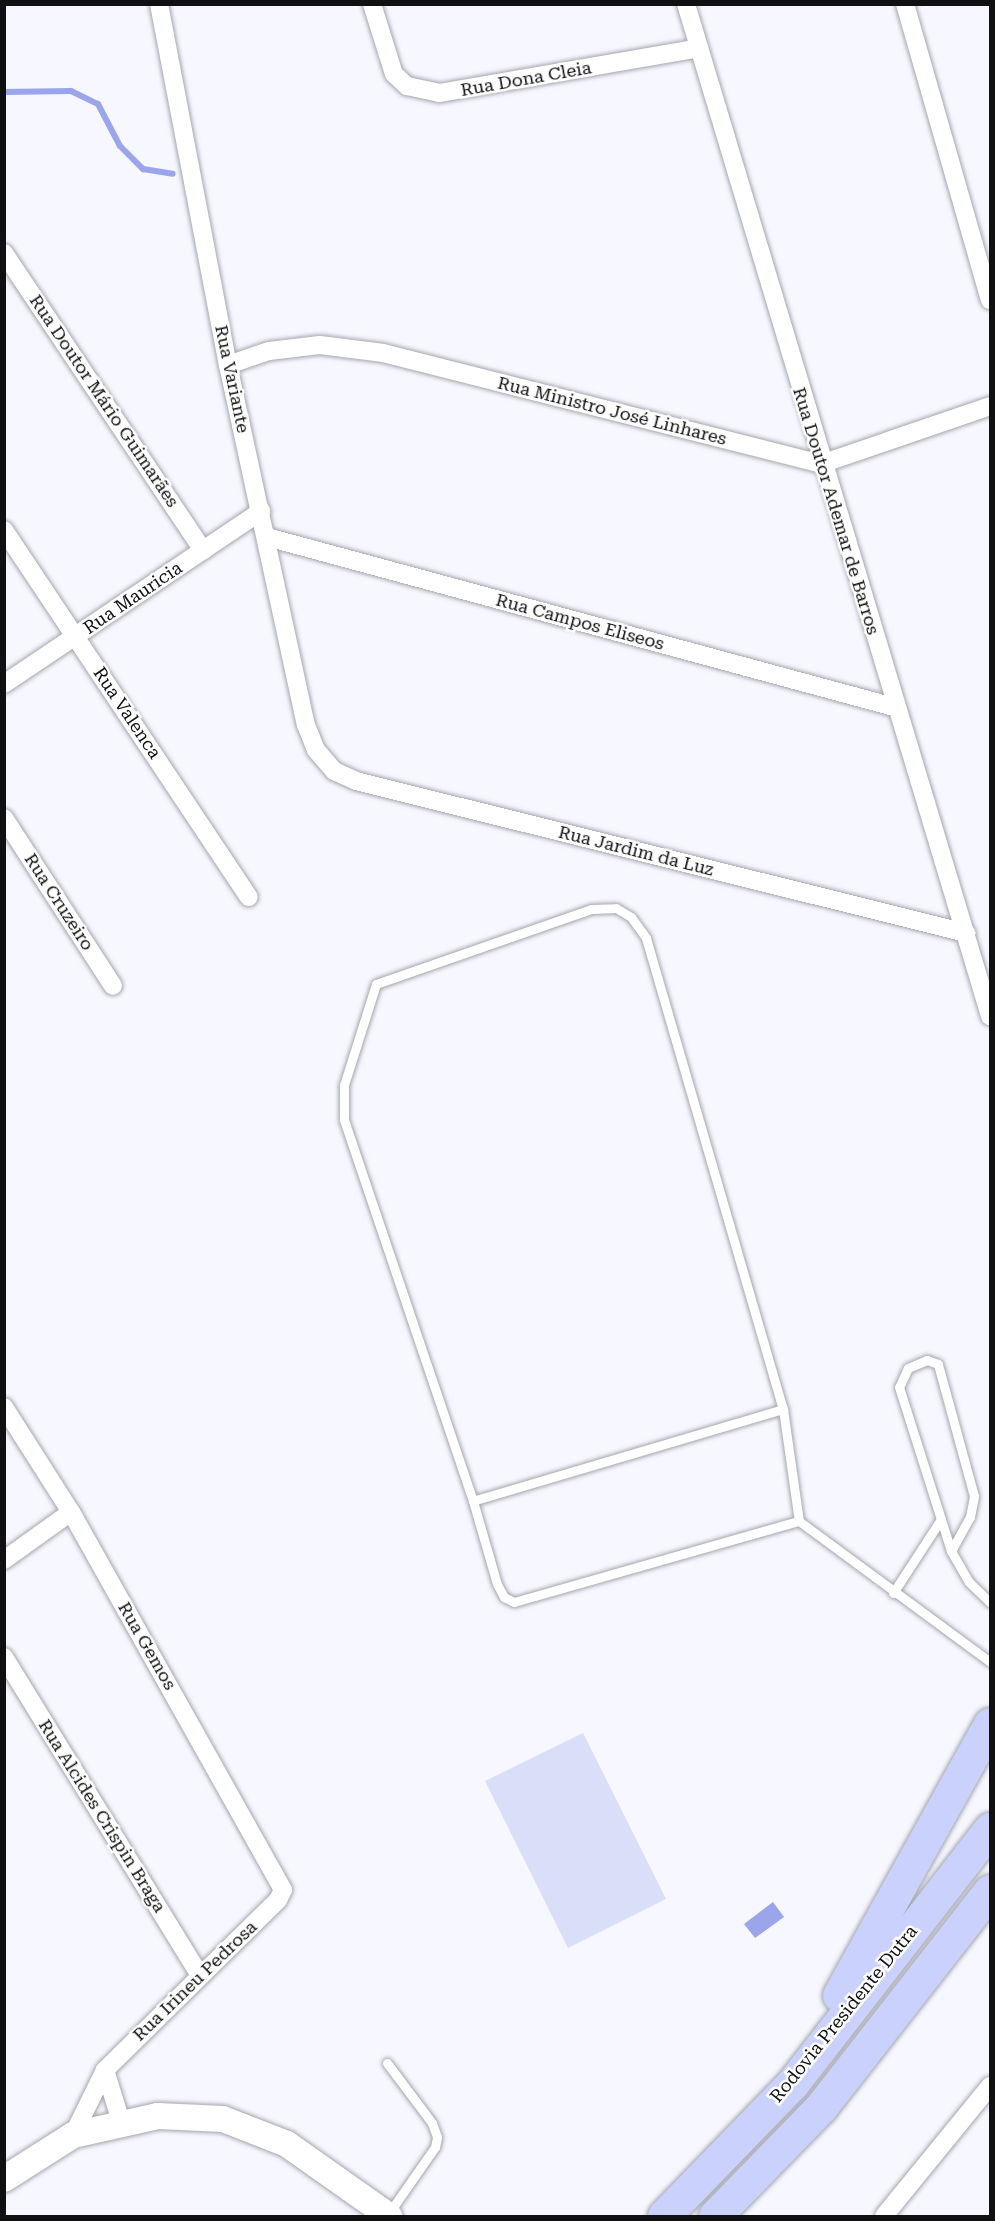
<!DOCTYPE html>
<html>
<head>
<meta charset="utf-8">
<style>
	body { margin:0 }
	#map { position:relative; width:995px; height:2221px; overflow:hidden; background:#f6f7ff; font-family:"Roboto Serif",serif }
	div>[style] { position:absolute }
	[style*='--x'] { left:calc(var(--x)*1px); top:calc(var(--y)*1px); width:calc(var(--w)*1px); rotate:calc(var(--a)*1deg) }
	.green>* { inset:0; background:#d9def9 }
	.water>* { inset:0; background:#9aa5eb }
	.stream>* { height:6px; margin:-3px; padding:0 3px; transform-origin:3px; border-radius:3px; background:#9aa5eb }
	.roads { filter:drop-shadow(0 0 2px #a5a6ad) drop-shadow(0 0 2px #a5a6ad) }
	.lane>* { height:9px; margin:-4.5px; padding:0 4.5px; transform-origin:4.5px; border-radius:4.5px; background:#fff }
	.street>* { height:18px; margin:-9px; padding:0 9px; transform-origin:9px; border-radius:9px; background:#fff }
	.secondary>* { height:26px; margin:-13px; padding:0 13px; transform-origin:13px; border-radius:13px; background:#fff }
	.highway>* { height:33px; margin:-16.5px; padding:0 16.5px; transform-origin:16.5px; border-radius:16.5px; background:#c9d1fc }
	span { translate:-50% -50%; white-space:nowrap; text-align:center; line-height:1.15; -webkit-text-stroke:5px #fff; paint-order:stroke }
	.street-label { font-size:18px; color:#101013 }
	.frame { position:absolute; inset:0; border:6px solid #101013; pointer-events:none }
</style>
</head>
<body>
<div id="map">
	<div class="green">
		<div style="clip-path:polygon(583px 1733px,666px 1899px,568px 1948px,485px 1781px)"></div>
	</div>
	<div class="water">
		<div style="clip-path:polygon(773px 1902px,784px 1917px,755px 1938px,744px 1924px)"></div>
	</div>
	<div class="stream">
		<div style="--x:4;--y:92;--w:67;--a:-0.9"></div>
		<div style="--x:71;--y:91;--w:30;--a:26"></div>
		<div style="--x:98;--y:104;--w:47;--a:62.4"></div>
		<div style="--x:120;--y:146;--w:33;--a:45"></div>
		<div style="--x:143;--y:169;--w:30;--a:9"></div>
	</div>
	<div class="roads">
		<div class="lane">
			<div style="--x:783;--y:1409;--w:323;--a:163.5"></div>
			<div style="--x:473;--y:1501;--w:403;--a:-108.7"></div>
			<div style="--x:344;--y:1119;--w:34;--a:-90"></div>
			<div style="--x:344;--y:1085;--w:106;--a:-72.4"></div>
			<div style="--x:376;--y:984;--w:228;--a:-19.2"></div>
			<div style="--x:591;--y:909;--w:25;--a:-2"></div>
			<div style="--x:616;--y:908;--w:17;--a:31"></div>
			<div style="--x:631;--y:917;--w:26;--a:54"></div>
			<div style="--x:646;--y:938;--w:491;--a:73.8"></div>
			<div style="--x:783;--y:1409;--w:113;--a:81.9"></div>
			<div style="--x:799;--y:1521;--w:237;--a:36.4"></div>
			<div style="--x:473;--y:1501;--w:86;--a:73.9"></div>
			<div style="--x:497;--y:1584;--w:15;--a:62"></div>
			<div style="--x:504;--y:1597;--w:11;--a:27"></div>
			<div style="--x:514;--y:1602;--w:296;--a:-15.9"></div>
			<div style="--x:951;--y:1551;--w:39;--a:-61"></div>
			<div style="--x:970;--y:1517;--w:21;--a:-79"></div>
			<div style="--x:974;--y:1496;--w:137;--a:-105.3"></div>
			<div style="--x:938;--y:1364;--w:12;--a:-160"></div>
			<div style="--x:927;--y:1360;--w:21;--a:157"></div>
			<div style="--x:908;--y:1368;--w:21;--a:115"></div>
			<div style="--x:899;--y:1387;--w:172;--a:72.4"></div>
			<div style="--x:951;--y:1551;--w:36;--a:60"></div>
			<div style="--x:969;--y:1582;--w:29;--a:44"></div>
			<div style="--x:893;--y:1593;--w:88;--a:-57"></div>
			<div style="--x:387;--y:2063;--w:75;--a:53.1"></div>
			<div style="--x:432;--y:2123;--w:15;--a:70"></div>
			<div style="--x:437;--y:2137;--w:10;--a:101"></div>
			<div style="--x:435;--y:2147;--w:80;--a:124.9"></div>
		</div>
		<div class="street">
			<div style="--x:159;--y:4;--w:368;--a:79.2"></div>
			<div style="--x:228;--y:365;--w:368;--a:77.8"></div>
			<div style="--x:306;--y:725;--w:27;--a:68"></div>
			<div style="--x:316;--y:750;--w:28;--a:49"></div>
			<div style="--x:334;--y:771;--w:24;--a:24"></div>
			<div style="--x:356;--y:781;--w:629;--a:13.99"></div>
			<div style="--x:372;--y:4;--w:73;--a:72.6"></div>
			<div style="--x:394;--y:74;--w:18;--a:43"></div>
			<div style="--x:407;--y:86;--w:33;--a:12"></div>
			<div style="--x:439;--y:93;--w:264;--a:-9.8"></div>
			<div style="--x:686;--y:4;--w:1057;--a:73.28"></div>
			<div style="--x:905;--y:4;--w:308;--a:74"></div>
			<div style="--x:4;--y:253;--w:358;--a:56.2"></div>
			<div style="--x:228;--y:365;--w:43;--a:-18.9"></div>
			<div style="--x:269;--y:351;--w:51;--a:-6.7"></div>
			<div style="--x:320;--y:345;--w:64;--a:7.2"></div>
			<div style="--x:383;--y:353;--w:452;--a:14.2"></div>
			<div style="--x:821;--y:464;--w:179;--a:-18.9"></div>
			<div style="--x:4;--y:530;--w:441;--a:56.3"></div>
			<div style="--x:267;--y:537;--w:650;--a:15.17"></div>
			<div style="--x:4;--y:684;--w:310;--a:-33.9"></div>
			<div style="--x:4;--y:818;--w:200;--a:57"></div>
			<div style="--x:4;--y:1407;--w:125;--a:57.5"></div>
			<div style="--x:71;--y:1512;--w:433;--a:60.7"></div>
			<div style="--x:283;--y:1890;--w:11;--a:117"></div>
			<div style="--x:278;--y:1900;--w:243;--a:135.5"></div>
			<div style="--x:105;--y:2070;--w:72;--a:116.2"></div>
			<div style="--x:4;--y:1560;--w:82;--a:-35.6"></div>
			<div style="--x:4;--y:1657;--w:374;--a:58.4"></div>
			<div style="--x:105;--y:2070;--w:58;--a:72.8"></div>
			<div style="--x:884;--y:2216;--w:168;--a:-50.8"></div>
		</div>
		<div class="secondary">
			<div style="--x:4;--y:2179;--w:82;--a:-32.5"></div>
			<div style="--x:73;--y:2135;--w:87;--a:-12.6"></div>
			<div style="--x:158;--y:2116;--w:65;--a:2.6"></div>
			<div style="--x:223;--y:2119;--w:69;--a:21.3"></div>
			<div style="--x:287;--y:2144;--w:125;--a:35.2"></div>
		</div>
		<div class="highway">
			<div style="--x:839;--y:1995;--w:310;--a:-60.9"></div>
			<div style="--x:664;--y:2216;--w:184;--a:-45.9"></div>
			<div style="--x:792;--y:2084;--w:323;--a:-52.2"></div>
			<div style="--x:715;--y:2216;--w:152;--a:-45.8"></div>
			<div style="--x:821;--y:2107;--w:274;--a:-52"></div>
		</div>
	</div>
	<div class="street-label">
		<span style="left:526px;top:79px;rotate:-10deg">Rua Dona Cleia</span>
		<span style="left:232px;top:379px;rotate:78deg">Rua Variante</span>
		<span style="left:104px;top:401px;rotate:56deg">Rua Doutor Mário Guimarães</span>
		<span style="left:612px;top:411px;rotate:14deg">Rua Ministro José Linhares</span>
		<span style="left:836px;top:511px;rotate:73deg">Rua Doutor Ademar de Barros</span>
		<span style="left:133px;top:598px;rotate:-34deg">Rua Mauricia</span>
		<span style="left:580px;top:622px;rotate:15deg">Rua Campos Eliseos</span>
		<span style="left:127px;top:713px;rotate:56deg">Rua Valenca</span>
		<span style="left:636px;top:851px;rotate:14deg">Rua Jardim da Luz</span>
		<span style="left:59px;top:902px;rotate:57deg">Rua Cruzeiro</span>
		<span style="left:147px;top:1646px;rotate:60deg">Rua Gemos</span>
		<span style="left:102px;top:1816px;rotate:58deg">Rua Alcides Crispin Braga</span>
		<span style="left:195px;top:1981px;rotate:-44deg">Rua Irineu Pedrosa</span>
		<span style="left:844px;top:2014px;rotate:-51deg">Rodovia Presidente Dutra</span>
	</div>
	<div class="frame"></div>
</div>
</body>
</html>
